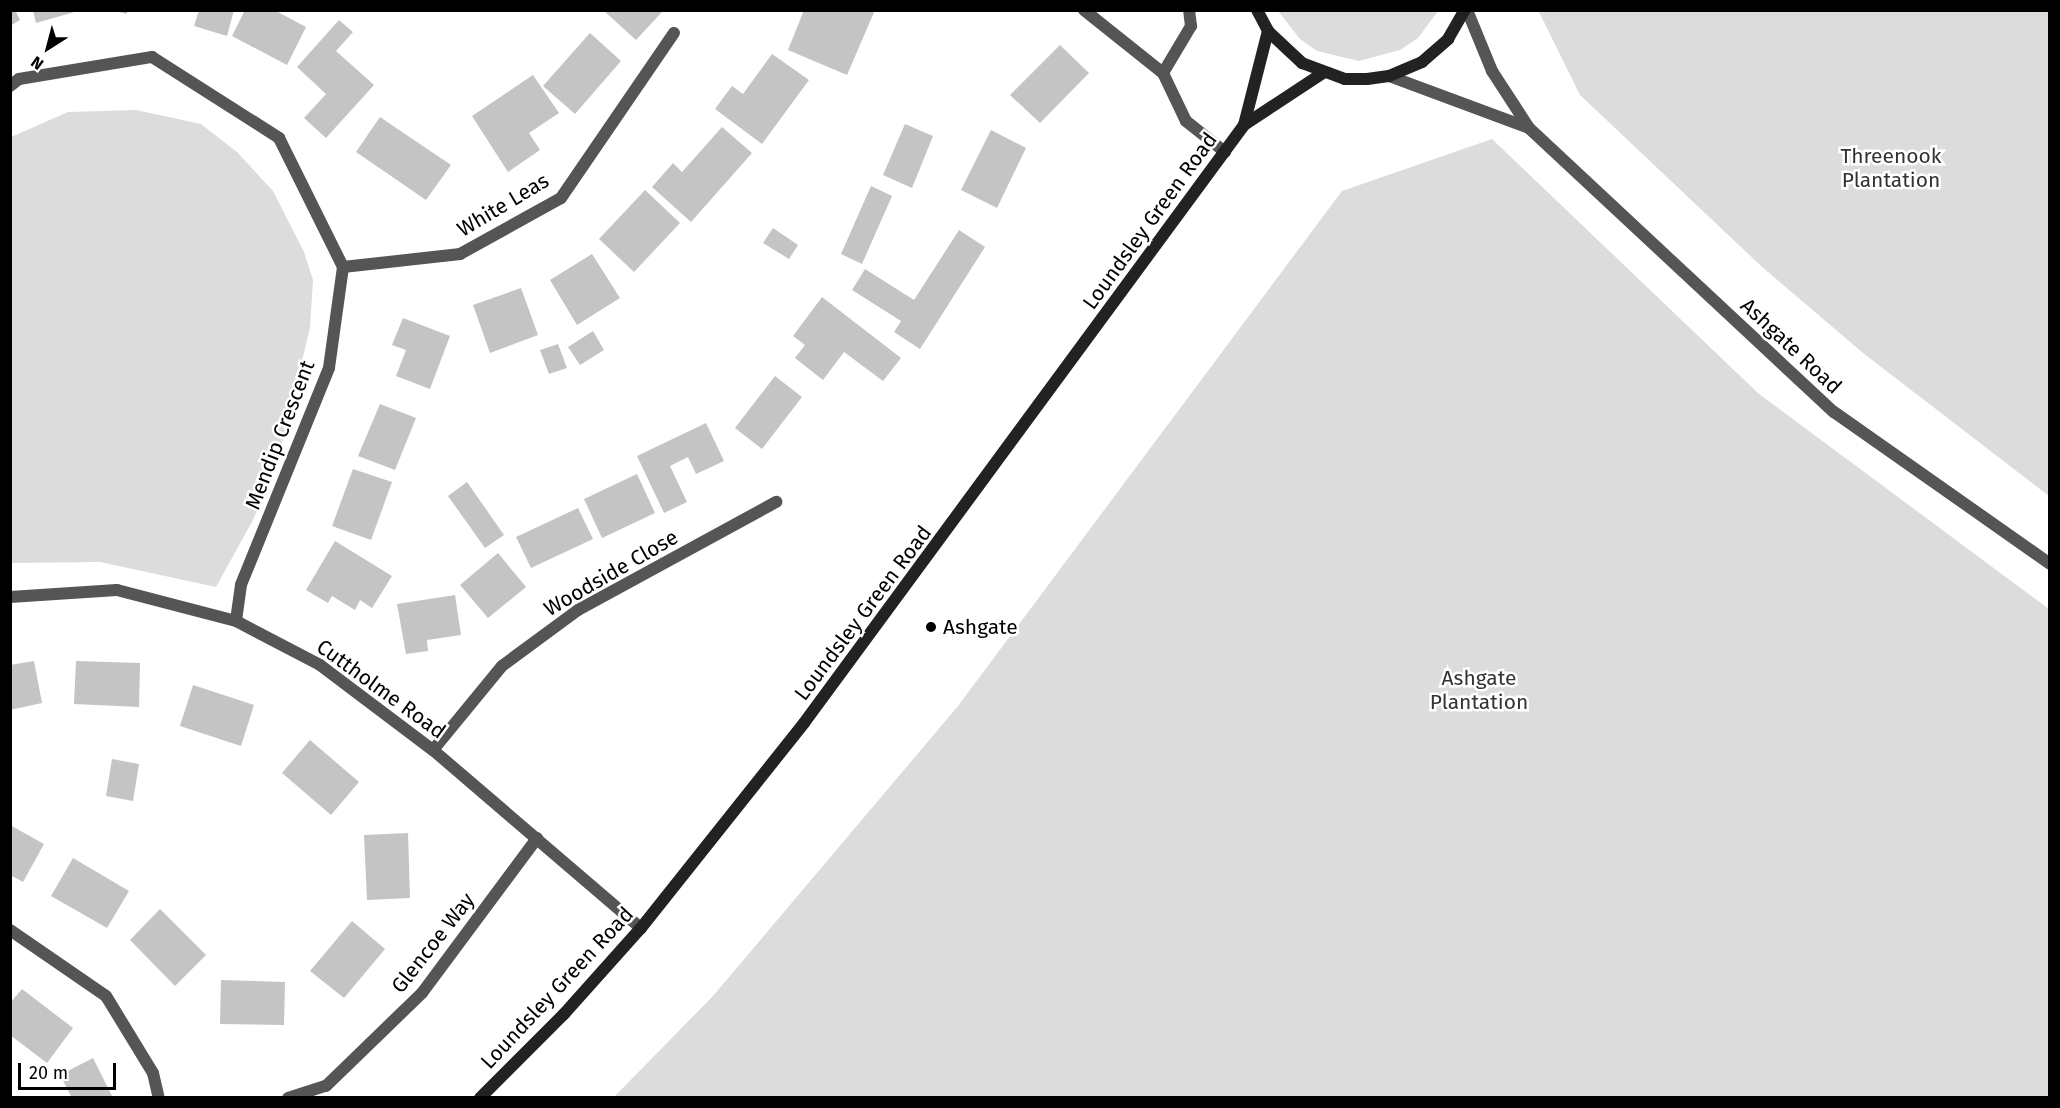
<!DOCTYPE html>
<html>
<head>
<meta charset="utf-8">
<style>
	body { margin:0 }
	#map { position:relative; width:2060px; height:1108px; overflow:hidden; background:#fff; font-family:"Fira Sans",sans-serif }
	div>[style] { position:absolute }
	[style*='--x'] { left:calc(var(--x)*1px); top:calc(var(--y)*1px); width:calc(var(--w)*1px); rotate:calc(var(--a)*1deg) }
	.green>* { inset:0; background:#dcdcdc }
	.building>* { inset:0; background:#c4c4c4 }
	.service>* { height:12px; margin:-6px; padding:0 6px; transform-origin:6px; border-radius:6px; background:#555 }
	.minor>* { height:12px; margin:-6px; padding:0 6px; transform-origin:6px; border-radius:6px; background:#555 }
	.tertiary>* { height:12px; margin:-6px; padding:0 6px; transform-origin:6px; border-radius:6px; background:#555 }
	.secondary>* { height:12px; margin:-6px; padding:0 6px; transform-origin:6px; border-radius:6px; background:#222 }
	.dots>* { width:16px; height:16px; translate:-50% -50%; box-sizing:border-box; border:3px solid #fff; border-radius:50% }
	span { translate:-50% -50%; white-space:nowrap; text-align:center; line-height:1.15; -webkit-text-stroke:5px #fff; paint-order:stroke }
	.park-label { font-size:21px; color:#333 }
	.street-label { font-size:21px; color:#000 }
	.poi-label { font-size:21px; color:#000 }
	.left { translate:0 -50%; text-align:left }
	.frame { position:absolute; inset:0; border:12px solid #000; pointer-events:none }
	.north { position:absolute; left:18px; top:18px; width:60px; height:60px; -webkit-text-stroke:4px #fff; paint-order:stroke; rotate:216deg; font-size:16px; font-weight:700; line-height:24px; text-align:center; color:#000 }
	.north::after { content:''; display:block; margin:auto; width:21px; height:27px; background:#000; clip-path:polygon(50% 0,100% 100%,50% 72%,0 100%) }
	.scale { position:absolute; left:18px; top:1063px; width:98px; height:27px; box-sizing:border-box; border:3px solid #000; border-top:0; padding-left:8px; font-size:18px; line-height:21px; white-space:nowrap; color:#000; -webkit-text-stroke:4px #fff; paint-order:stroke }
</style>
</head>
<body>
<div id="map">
	<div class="green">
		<div style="clip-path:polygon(1538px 10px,2049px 11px,2049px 496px,1863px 353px,1761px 266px,1580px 95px)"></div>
		<div style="clip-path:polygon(1278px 11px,1438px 11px,1418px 38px,1400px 50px,1359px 61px,1317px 51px,1300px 39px)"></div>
		<div style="clip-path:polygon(136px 110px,201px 124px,237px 152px,273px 191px,304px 252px,313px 280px,310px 328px,282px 443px,254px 518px,216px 587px,100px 562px,11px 563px,11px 137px,68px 112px)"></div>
		<div style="clip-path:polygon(1492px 139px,1759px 394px,2049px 609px,2049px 1097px,614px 1097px,713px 996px,958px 706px,1342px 191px)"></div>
	</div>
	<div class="building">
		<div style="clip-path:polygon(10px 10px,15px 10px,20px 20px,10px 26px)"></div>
		<div style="clip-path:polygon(33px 10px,77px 10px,78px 11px,36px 23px)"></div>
		<div style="clip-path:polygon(112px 10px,127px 10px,127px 14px)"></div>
		<div style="clip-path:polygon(199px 10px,234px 10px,227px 36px,194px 26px)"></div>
		<div style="clip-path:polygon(245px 10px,274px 10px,306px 27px,287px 65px,232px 36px)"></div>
		<div style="clip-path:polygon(603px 10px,661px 10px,662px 12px,636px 40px)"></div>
		<div style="clip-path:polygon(804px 10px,875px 10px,847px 75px,788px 50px)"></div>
		<div style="clip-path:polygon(339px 20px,353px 32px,336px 51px,374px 85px,326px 138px,304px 118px,326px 94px,297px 67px)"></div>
		<div style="clip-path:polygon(590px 33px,621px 61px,575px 114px,543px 86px)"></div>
		<div style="clip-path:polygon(1060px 45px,1089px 73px,1040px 123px,1010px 95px)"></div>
		<div style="clip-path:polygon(772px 54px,809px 80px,762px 144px,715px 109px,732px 86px,743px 94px)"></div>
		<div style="clip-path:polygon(533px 75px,559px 113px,529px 133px,540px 150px,508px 172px,472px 116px)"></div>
		<div style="clip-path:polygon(380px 117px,451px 165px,426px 200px,356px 152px)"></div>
		<div style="clip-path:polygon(905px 124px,933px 136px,912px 188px,883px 175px)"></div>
		<div style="clip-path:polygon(722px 127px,752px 153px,691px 222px,652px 187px,673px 163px,682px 172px)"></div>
		<div style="clip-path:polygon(991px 130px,1026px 148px,997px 208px,961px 190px)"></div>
		<div style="clip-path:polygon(871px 186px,892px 196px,862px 264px,841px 254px)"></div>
		<div style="clip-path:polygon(645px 190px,680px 223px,634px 272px,599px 239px)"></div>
		<div style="clip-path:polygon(773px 228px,798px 245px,789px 259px,763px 243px)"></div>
		<div style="clip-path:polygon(959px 230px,985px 247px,920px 349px,894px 332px,901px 321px,852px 290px,865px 269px,914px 300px)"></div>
		<div style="clip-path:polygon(592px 254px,620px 298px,577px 325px,550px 280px)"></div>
		<div style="clip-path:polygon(521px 288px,538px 335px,490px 353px,473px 305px)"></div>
		<div style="clip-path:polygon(822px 297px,901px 358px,883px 381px,844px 352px,823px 380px,795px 358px,805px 345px,793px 336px)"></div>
		<div style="clip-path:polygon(403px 318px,450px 336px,430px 389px,396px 376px,406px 350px,392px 345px)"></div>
		<div style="clip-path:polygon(593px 331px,604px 350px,580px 365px,568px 347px)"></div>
		<div style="clip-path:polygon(558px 344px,567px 368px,549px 374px,540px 350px)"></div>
		<div style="clip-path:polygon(775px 376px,802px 397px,762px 449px,735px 428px)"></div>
		<div style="clip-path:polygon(380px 404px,416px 418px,395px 470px,358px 456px)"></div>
		<div style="clip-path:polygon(706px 423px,724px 461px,696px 474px,688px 457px,670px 466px,687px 502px,664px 513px,637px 456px)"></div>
		<div style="clip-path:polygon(353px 469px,392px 482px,371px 540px,332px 526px)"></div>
		<div style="clip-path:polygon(637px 474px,655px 513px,602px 538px,584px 499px)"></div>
		<div style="clip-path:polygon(467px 482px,504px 535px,485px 548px,448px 496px)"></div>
		<div style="clip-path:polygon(578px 508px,593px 539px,531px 568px,516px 537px)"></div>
		<div style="clip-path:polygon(335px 541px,392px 576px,372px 608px,360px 600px,355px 610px,332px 596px,328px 603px,306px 590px)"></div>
		<div style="clip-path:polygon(498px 553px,526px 587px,488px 618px,460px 585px)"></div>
		<div style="clip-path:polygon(455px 595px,461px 635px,427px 640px,428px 651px,406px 654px,397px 604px)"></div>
		<div style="clip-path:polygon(34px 661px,42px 703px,10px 710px,10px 665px)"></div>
		<div style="clip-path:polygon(76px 661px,140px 663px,139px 707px,74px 704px)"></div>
		<div style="clip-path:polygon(193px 685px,254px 705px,241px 746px,180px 726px)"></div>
		<div style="clip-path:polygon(310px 740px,359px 782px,331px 815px,282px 773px)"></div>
		<div style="clip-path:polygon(112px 759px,139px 764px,133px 801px,106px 796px)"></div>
		<div style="clip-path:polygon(10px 825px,44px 844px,23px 882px,10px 875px)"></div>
		<div style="clip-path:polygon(408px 833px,410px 898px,367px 900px,364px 835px)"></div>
		<div style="clip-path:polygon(73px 858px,129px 891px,107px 928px,51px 896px)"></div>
		<div style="clip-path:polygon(160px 909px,206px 955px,175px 986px,130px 940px)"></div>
		<div style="clip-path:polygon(352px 921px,385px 949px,344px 998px,310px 971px)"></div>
		<div style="clip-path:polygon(221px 980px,285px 982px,284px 1025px,220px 1024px)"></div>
		<div style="clip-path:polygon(22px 989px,73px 1028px,47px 1063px,10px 1035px,10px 1003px)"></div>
		<div style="clip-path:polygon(93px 1058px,113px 1098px,72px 1098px,60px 1075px)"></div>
	</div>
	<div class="service">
		<div style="--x:1084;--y:10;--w:101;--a:38.6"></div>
		<div style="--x:1163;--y:73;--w:55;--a:-59.2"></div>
		<div style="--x:1191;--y:26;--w:16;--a:-97"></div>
		<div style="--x:1163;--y:73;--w:53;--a:64.4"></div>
		<div style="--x:1186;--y:121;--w:50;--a:38.5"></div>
	</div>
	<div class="minor">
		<div style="--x:10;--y:86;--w:11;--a:-38"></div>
		<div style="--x:19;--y:79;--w:135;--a:-9.4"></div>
		<div style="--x:152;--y:57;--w:151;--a:32.5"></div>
		<div style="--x:279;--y:138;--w:144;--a:63.6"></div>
		<div style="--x:343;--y:267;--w:102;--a:97.9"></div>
		<div style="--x:329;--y:368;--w:234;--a:112.1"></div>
		<div style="--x:241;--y:585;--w:36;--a:98"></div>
		<div style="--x:343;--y:267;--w:118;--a:-6.3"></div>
		<div style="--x:460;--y:254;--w:115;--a:-29"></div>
		<div style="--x:561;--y:198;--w:200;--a:-55.6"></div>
		<div style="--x:10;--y:597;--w:107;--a:-3.7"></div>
		<div style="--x:117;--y:590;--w:123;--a:14.6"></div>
		<div style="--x:236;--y:621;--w:95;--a:27.6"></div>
		<div style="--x:320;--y:665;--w:141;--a:37"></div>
		<div style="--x:433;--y:750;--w:274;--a:40.6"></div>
		<div style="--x:433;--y:750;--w:109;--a:-50.6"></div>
		<div style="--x:502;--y:666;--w:94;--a:-36.4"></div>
		<div style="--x:578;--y:610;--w:226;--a:-28.6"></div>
		<div style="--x:10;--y:930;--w:116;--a:34.5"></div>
		<div style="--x:106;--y:996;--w:90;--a:58.6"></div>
		<div style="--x:153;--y:1073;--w:26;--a:77"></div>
		<div style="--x:288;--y:1098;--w:40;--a:-18"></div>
		<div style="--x:326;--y:1086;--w:134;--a:-44.1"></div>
		<div style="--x:422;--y:993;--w:193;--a:-53.4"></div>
	</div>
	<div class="tertiary">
		<div style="--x:1467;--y:10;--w:66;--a:67.7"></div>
		<div style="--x:1492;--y:71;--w:68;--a:57"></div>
		<div style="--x:1529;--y:128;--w:417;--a:43"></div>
		<div style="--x:1834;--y:412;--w:264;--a:35.1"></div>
		<div style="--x:1389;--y:76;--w:149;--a:20.4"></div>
	</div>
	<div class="secondary">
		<div style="--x:1257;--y:10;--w:24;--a:62"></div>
		<div style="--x:1268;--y:31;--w:47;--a:43.3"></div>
		<div style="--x:1302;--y:63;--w:46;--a:20.4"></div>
		<div style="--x:1345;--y:79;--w:22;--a:0"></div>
		<div style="--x:1367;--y:79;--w:22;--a:-8"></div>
		<div style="--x:1389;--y:76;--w:36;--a:-23"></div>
		<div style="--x:1422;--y:62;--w:35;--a:-41"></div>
		<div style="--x:1448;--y:39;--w:34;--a:-60"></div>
		<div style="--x:1244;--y:125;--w:97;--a:-75.7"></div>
		<div style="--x:480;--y:1098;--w:119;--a:-45"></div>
		<div style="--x:564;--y:1014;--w:115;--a:-48.2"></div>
		<div style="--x:641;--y:928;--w:262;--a:-51.5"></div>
		<div style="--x:804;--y:723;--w:742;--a:-53.65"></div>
		<div style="--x:1244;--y:125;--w:95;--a:-33.4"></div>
	</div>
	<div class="dots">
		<div style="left:931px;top:627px;background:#000"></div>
	</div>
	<div class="park-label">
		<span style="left:1891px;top:168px">Threenook<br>Plantation</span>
		<span style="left:1479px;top:690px">Ashgate<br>Plantation</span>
	</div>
	<div class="street-label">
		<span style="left:503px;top:205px;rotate:-31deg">White Leas</span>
		<span style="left:1150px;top:221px;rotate:-54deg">Loundsley Green Road</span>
		<span style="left:1791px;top:346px;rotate:43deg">Ashgate Road</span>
		<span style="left:280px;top:435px;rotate:-69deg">Mendip Crescent</span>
		<span style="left:611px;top:573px;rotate:-30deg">Woodside Close</span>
		<span style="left:863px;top:613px;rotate:-53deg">Loundsley Green Road</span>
		<span style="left:381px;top:689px;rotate:36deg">Cuttholme Road</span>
		<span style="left:433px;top:943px;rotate:-52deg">Glencoe Way</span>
		<span style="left:557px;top:988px;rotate:-47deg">Loundsley Green Road</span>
	</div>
	<div class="poi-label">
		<span class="left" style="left:943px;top:627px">Ashgate</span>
	</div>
	<div class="frame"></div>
	<div class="north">N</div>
	<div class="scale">20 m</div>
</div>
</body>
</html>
